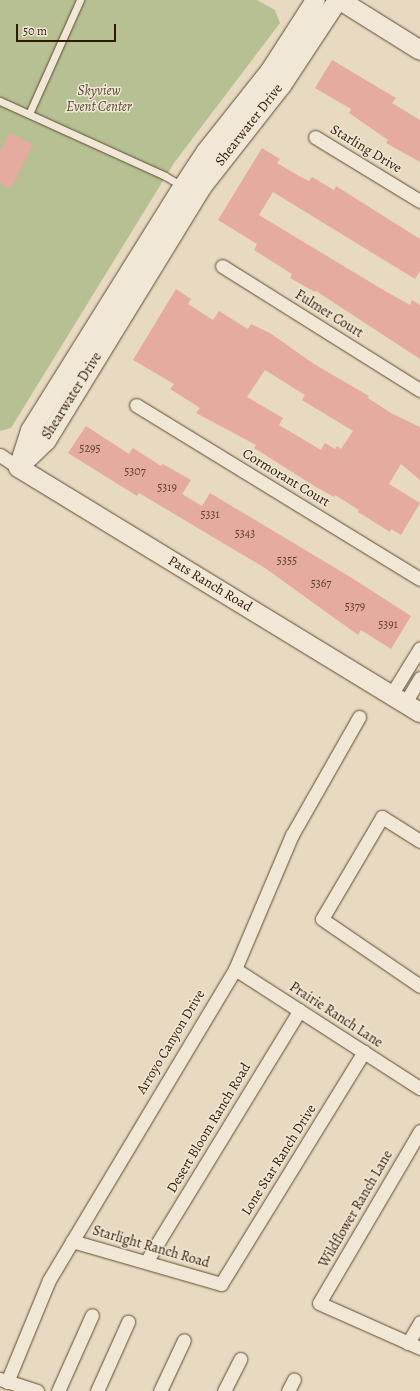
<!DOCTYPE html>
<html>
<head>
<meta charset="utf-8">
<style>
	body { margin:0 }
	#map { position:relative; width:420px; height:1391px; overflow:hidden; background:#e8dac1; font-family:Alegreya,serif }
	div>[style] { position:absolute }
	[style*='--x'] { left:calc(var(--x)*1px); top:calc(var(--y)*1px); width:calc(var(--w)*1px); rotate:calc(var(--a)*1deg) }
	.green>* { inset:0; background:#b6c093 }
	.building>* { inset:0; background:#e5ab9e }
	.roads { filter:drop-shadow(0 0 1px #5f4a32) drop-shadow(0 0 1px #5f4a32) }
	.lane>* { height:7px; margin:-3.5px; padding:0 3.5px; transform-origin:3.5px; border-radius:3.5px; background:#f0e7d7 }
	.street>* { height:13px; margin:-6.5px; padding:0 6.5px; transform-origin:6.5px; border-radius:6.5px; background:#f0e7d7 }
	.secondary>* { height:19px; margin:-9.5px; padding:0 9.5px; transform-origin:9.5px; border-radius:9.5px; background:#f0e7d7 }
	span { translate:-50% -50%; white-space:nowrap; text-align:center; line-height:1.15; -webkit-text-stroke:3px #f0e7d7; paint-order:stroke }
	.number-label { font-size:12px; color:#5e3e2a }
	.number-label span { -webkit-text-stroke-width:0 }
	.park-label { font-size:14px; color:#594c2e; font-style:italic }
	.street-label { font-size:14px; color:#311a03 }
	.scale { position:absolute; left:16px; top:24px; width:100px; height:18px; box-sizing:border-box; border:2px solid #311a03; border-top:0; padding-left:5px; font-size:12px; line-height:14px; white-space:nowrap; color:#311a03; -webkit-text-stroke:3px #f0e7d7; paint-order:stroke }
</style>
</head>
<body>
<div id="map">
	<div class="green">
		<div style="clip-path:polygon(0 0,257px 0,275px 10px,280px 23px,174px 163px,11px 428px,0 431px)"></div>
	</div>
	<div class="building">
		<div style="clip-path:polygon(332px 60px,396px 98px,392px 103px,420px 120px,420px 162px,386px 143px,388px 140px,349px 113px,351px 109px,315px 88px)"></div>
		<div style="clip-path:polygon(9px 133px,33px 144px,11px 189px,0 183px,0 152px)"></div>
		<div style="clip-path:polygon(262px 148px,280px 159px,277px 163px,299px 176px,309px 181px,312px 177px,334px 190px,336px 186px,420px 239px,420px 271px,415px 279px,273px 192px,259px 215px,380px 288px,410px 305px,412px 300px,420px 305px,420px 359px,316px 291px,315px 292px,290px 278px,292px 274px,254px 250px,257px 244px,218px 220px)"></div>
		<div style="clip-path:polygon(evenodd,176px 289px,191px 299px,188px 304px,213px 320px,219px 311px,248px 329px,251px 324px,270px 333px,314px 364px,369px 396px,368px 398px,391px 413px,420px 427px,420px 480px,401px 464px,389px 484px,420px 503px,401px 535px,391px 529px,390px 532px,358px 512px,359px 510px,335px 495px,334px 497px,316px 487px,254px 448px,256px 445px,196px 413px,200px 408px,170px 389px,174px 384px,133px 360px,176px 289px,265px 370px,305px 395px,302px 400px,353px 431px,341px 449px,337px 446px,335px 449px,325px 443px,321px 450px,279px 425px,283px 418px,247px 397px,265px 370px)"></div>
		<div style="clip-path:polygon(86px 426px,129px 454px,133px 448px,161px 466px,163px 464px,191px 480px,182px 494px,202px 506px,210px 493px,352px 578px,411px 616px,391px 649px,361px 630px,358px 635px,265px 568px,139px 493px,137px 496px,68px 453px)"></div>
	</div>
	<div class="roads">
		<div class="lane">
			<div style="--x:0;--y:101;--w:181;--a:24.4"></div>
			<div style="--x:165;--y:176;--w:20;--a:30"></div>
			<div style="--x:29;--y:114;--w:125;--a:-65.9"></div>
		</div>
		<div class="street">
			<div style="--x:315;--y:137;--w:123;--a:31.4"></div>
			<div style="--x:222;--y:266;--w:234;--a:32.1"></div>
			<div style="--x:136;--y:405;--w:333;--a:31.5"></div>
			<div style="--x:0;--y:455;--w:22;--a:34"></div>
			<div style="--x:391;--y:695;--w:55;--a:-58.3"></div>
			<div style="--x:405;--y:703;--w:29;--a:-59"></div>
			<div style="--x:420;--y:841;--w:45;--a:-147.7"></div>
			<div style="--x:382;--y:817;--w:118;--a:120.5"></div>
			<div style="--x:322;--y:919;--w:119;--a:34.4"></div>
			<div style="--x:235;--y:969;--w:220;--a:32.8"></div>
			<div style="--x:420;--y:1131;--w:199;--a:120.4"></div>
			<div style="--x:319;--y:1303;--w:111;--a:24"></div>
			<div style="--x:72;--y:1241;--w:155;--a:16.1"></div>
			<div style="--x:221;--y:1284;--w:273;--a:-58.4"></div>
			<div style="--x:146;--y:1262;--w:295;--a:-58.6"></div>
			<div style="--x:408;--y:1343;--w:24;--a:-60"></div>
			<div style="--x:0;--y:1379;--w:39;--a:18"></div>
			<div style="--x:7;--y:1382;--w:110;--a:-67.6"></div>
			<div style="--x:49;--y:1280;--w:362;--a:-59.1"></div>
			<div style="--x:235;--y:969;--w:146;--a:-67"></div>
			<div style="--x:292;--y:835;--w:136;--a:-60.4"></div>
			<div style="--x:58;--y:1391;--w:83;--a:-65.9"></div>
			<div style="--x:97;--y:1391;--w:76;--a:-65.8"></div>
			<div style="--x:160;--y:1391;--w:56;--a:-64.8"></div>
			<div style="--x:224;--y:1391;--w:36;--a:-63"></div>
			<div style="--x:288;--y:1391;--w:13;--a:-63"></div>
		</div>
		<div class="secondary">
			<div style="--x:340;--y:0;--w:94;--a:32"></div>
			<div style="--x:19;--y:464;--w:36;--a:-72"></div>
			<div style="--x:30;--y:430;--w:287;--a:-58"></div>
			<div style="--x:182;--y:187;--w:42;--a:-56.7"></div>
			<div style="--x:205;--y:152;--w:105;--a:-51.6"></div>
			<div style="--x:270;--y:70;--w:83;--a:-57.3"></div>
			<div style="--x:18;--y:467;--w:39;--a:-44"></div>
			<div style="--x:46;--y:440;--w:297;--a:-58.5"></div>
			<div style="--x:201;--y:187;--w:130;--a:-51.9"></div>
			<div style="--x:281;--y:85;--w:102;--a:-56.6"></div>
			<div style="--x:18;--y:467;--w:471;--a:31.4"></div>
		</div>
	</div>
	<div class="number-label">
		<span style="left:90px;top:449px">5295</span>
		<span style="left:135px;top:472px">5307</span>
		<span style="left:167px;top:488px">5319</span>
		<span style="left:210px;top:515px">5331</span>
		<span style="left:245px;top:534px">5343</span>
		<span style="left:287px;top:561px">5355</span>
		<span style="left:321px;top:584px">5367</span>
		<span style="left:355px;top:607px">5379</span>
		<span style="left:388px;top:625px">5391</span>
	</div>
	<div class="park-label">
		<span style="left:99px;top:99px">Skyview<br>Event Center</span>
	</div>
	<div class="street-label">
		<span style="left:249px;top:125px;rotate:-52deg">Shearwater Drive</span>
		<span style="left:366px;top:149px;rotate:31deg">Starling Drive</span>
		<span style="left:329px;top:314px;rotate:32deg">Fulmer Court</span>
		<span style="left:72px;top:396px;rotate:-58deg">Shearwater Drive</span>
		<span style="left:286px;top:478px;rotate:31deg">Cormorant Court</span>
		<span style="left:210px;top:584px;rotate:31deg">Pats Ranch Road</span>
		<span style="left:336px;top:1015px;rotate:33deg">Prairie Ranch Lane</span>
		<span style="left:171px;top:1042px;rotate:-59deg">Arroyo Canyon Drive</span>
		<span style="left:209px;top:1128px;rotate:-59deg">Desert Bloom Ranch Road</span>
		<span style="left:279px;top:1160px;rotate:-58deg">Lone Star Ranch Drive</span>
		<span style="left:356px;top:1209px;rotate:-60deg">Wildflower Ranch Lane</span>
		<span style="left:151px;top:1247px;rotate:16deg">Starlight Ranch Road</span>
	</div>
	<div class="scale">50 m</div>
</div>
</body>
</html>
